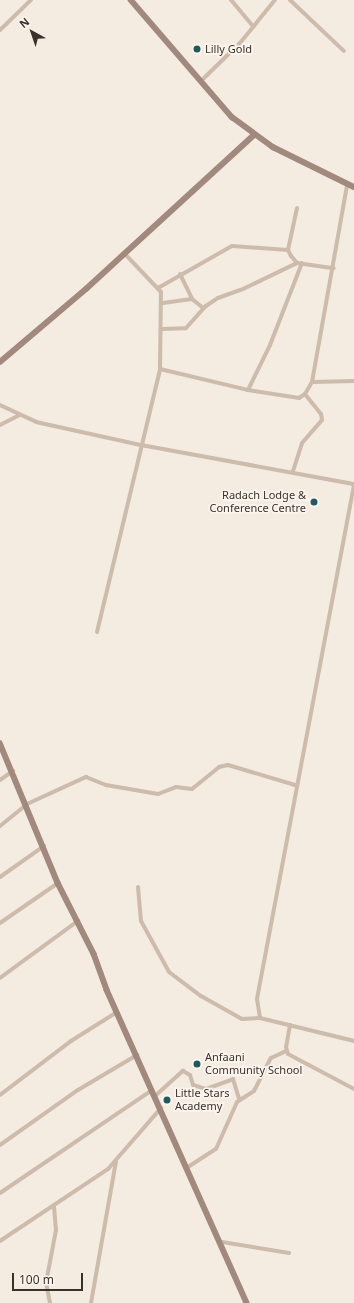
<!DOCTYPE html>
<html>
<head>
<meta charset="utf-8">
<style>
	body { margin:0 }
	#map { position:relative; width:354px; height:1303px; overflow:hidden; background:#f4ebe1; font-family:"Noto Sans",sans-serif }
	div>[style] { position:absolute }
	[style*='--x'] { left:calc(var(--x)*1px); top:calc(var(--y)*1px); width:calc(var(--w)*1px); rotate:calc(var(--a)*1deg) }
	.street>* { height:4px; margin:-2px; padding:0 2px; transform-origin:2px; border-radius:2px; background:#cdbbac }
	.secondary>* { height:5.5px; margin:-2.75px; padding:0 2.75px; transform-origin:2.75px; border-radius:2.75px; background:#a18a7d }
	.dots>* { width:11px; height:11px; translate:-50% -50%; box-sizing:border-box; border:2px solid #fbf5ee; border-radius:50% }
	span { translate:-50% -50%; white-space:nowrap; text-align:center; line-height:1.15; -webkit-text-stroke:3.5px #fbf5ee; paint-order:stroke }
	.poi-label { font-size:11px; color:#3b302b }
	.left { translate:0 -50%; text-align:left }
	.right { translate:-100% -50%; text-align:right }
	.north { position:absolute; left:12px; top:12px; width:40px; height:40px; -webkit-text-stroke:3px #fbf5ee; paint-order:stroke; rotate:320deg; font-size:11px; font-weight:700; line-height:16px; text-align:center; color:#3b302b }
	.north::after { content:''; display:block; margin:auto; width:14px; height:18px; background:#3b302b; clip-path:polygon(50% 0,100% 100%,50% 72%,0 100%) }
	.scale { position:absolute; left:12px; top:1273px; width:71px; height:18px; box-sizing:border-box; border:2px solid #3b302b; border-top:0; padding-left:5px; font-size:12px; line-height:14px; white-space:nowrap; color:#3b302b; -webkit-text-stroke:3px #fbf5ee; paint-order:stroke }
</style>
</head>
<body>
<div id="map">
	<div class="street">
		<div style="--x:231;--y:0;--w:35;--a:50"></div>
		<div style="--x:290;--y:0;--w:74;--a:43.4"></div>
		<div style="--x:0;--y:30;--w:43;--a:-44.1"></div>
		<div style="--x:201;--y:81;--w:54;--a:-44.3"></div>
		<div style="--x:240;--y:43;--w:55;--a:-50.9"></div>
		<div style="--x:297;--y:208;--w:43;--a:102.1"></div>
		<div style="--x:288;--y:250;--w:7;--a:63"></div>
		<div style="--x:291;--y:256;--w:9;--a:49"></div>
		<div style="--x:297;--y:263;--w:37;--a:8"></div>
		<div style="--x:180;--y:274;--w:28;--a:64"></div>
		<div style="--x:192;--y:299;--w:14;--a:39"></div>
		<div style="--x:158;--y:288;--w:85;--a:-29.6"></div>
		<div style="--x:232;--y:246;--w:56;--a:4.1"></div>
		<div style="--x:163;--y:303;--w:29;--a:-8"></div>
		<div style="--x:161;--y:329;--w:25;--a:-2"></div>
		<div style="--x:186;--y:328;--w:30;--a:-48"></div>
		<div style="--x:206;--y:306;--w:14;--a:-34"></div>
		<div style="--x:218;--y:298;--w:29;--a:-20"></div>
		<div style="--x:245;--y:288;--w:58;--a:-25.7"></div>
		<div style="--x:160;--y:369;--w:90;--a:13.4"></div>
		<div style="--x:248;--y:390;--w:52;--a:8.9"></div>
		<div style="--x:299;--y:398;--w:7;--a:-34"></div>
		<div style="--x:305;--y:394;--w:14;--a:-60"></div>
		<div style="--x:312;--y:382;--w:200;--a:-79.9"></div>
		<div style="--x:312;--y:382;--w:42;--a:-1.4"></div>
		<div style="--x:248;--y:390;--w:50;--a:-63.9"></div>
		<div style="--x:270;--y:345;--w:88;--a:-68.7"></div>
		<div style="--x:0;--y:405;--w:40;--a:25"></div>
		<div style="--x:36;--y:422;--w:107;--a:12.4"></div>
		<div style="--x:141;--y:445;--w:217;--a:10.4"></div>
		<div style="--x:0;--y:425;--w:22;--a:-27"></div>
		<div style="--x:293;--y:471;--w:29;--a:-72"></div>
		<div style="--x:302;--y:443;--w:30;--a:-49"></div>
		<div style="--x:322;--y:420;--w:6;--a:-99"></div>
		<div style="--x:321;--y:414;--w:26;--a:-129"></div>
		<div style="--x:354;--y:485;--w:523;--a:100.69"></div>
		<div style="--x:257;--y:999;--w:19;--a:81"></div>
		<div style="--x:260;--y:1018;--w:97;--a:13.7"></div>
		<div style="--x:97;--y:632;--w:270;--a:-76.5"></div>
		<div style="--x:160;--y:369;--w:77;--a:-89.3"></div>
		<div style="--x:161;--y:292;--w:54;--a:-133.5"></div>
		<div style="--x:0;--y:780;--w:16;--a:-35"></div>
		<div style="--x:0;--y:826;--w:35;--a:-39"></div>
		<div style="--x:27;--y:804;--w:65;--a:-24.6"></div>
		<div style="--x:86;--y:777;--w:22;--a:22"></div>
		<div style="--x:106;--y:785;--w:53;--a:9.8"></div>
		<div style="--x:158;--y:794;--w:19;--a:-21"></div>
		<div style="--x:176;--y:787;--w:16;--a:7"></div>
		<div style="--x:192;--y:789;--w:35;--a:-39"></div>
		<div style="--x:219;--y:767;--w:9;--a:-13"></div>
		<div style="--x:228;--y:765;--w:70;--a:16.6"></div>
		<div style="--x:0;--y:877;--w:54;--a:-35.2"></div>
		<div style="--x:138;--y:887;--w:34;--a:85"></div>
		<div style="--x:141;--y:921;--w:58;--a:61.2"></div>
		<div style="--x:169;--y:972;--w:40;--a:37"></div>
		<div style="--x:201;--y:996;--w:47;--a:29.3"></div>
		<div style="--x:242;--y:1019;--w:18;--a:-3"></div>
		<div style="--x:0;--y:923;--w:70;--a:-34.6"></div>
		<div style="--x:0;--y:978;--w:97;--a:-36.2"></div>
		<div style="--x:290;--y:1025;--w:22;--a:100"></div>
		<div style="--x:286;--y:1047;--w:7;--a:74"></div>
		<div style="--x:288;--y:1054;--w:75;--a:27.9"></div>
		<div style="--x:0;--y:1095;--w:89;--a:-37.3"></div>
		<div style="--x:71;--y:1041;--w:54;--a:-32.2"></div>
		<div style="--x:155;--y:1096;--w:38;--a:-42"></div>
		<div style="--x:183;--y:1071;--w:8;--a:30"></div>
		<div style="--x:190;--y:1075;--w:10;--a:73"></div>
		<div style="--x:193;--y:1085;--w:14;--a:17"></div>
		<div style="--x:206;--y:1089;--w:29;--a:-20"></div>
		<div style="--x:233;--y:1079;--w:21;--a:73"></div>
		<div style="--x:0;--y:1145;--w:95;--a:-35.2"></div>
		<div style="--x:78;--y:1090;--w:69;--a:-30.7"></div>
		<div style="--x:188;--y:1167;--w:33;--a:-33"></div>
		<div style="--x:216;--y:1149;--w:51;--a:-65.9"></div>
		<div style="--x:237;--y:1102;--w:20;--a:-33"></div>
		<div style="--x:254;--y:1091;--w:37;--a:-63"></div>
		<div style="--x:271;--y:1058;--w:17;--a:-25"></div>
		<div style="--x:0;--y:1193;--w:184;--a:-34.1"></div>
		<div style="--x:0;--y:1241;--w:130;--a:-33.7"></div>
		<div style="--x:108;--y:1169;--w:81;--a:-49"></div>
		<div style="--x:222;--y:1242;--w:68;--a:9.3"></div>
		<div style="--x:50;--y:1303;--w:20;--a:-101"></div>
		<div style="--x:46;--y:1283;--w:54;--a:-79.3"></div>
		<div style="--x:56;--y:1230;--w:24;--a:-95"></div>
		<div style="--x:91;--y:1303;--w:144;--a:-80"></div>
	</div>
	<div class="secondary">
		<div style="--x:131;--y:0;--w:155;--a:49.2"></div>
		<div style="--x:232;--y:117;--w:51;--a:36.2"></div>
		<div style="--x:273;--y:147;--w:90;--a:26.3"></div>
		<div style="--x:0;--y:362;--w:113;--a:-40.3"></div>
		<div style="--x:86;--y:289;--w:228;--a:-42.5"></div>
		<div style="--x:0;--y:743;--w:152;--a:67.5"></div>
		<div style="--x:58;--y:883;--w:80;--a:63.1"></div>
		<div style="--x:94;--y:954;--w:38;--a:70"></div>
		<div style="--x:107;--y:990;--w:343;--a:65.9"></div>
	</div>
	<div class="dots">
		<div style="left:197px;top:49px;background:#1f5a5e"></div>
		<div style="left:314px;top:502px;background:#1f5a5e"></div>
		<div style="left:197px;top:1064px;background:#1f5a5e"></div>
		<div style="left:167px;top:1100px;background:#1f5a5e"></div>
	</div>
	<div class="poi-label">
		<span class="left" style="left:205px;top:49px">Lilly Gold</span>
		<span class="right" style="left:306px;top:502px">Radach Lodge &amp;<br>Conference Centre</span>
		<span class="left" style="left:205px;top:1064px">Anfaani<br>Community School</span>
		<span class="left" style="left:175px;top:1100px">Little Stars<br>Academy</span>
	</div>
	<div class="north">N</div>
	<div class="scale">100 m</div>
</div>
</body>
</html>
